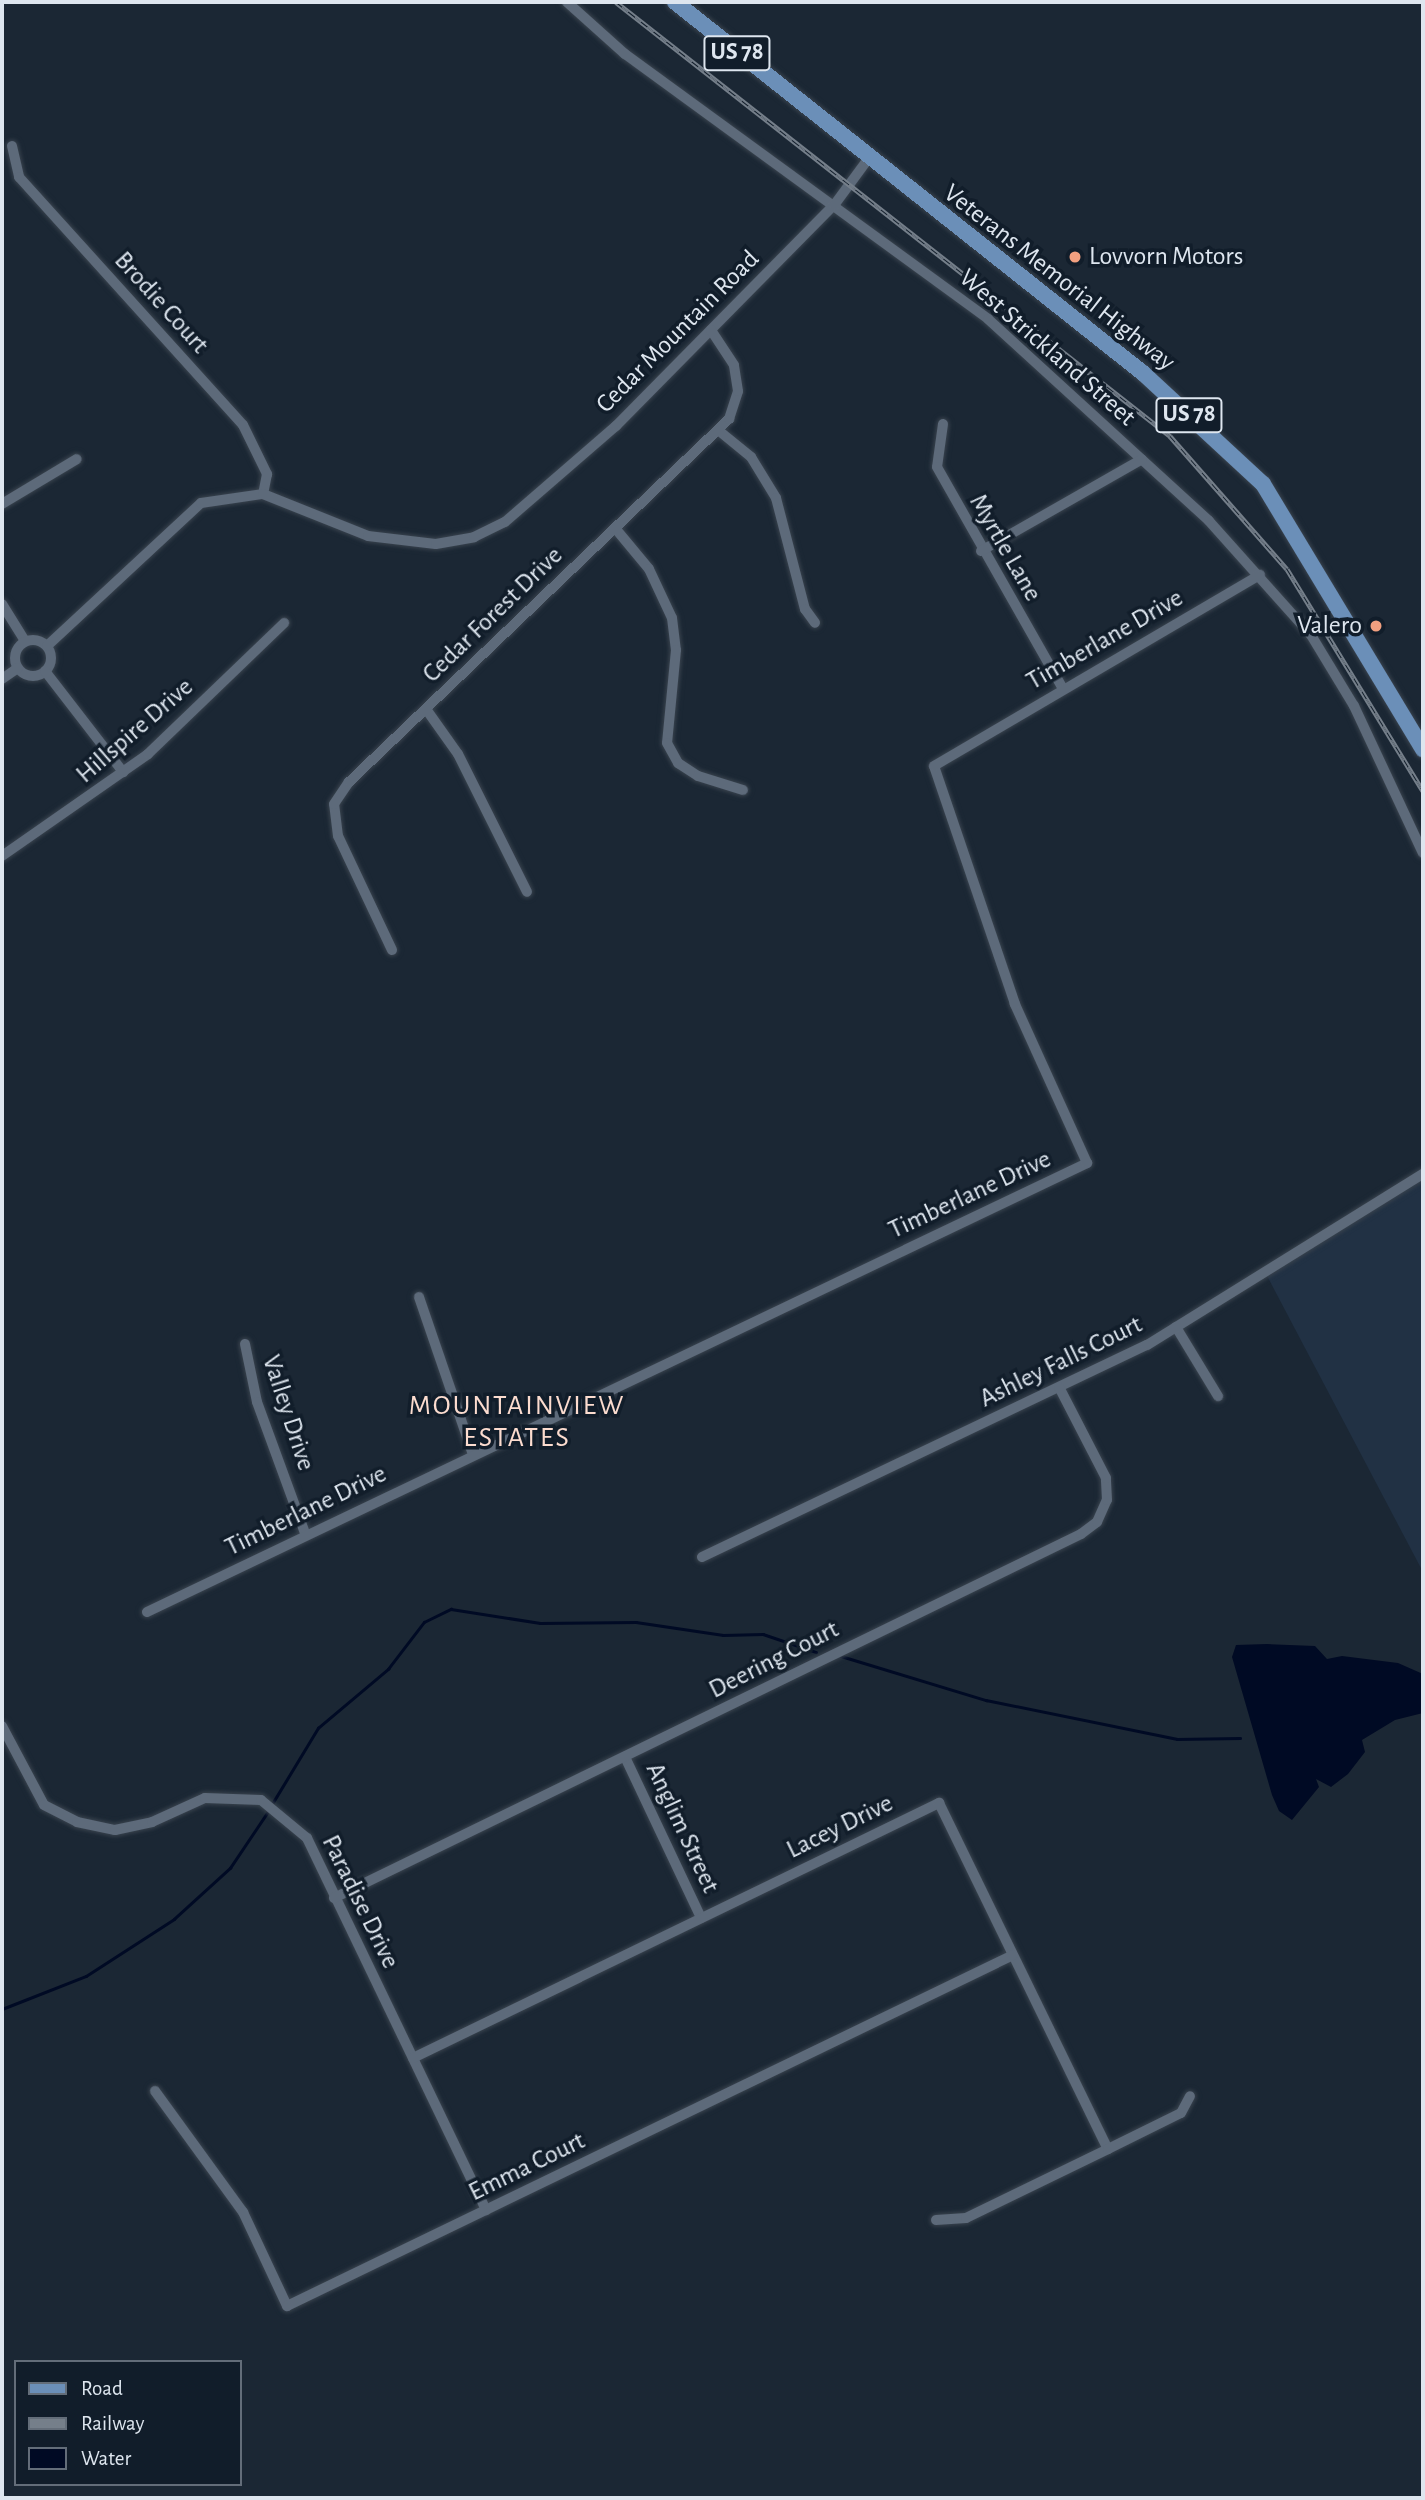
<!DOCTYPE html>
<html>
<head>
<meta charset="utf-8">
<style>
	body { margin:0 }
	#map { position:relative; width:1425px; height:2500px; overflow:hidden; background:#1b2734; font-family:"Alegreya Sans",sans-serif }
	div>[style] { position:absolute }
	[style*='--x'] { left:calc(var(--x)*1px); top:calc(var(--y)*1px); width:calc(var(--w)*1px); rotate:calc(var(--a)*1deg) }
	.built>* { inset:0; background:#213144 }
	.water>* { inset:0; background:#000a24 }
	.stream>* { height:2.5px; margin:-1.25px; padding:0 1.25px; transform-origin:1.25px; border-radius:1.25px; background:#000a24 }
	.roads { filter:drop-shadow(0 0 2px #39434e) drop-shadow(0 0 2px #39434e) }
	.minor>* { height:10px; margin:-5px; padding:0 5px; transform-origin:5px; border-radius:5px; background:#5d6a7a }
	.minor>.ring { margin:-5px; padding:0; box-sizing:content-box; background:none; border:10px solid #5d6a7a; border-radius:50% }
	.primary>* { height:16px; margin:-8px; padding:0 8px; transform-origin:8px; border-radius:8px; background:#6b8fb8 }
	.rail>* { height:5px; margin-top:-2.5px; transform-origin:0; background:repeating-linear-gradient(90deg,#111d2a 0 8px,#757f8a 0 16px); box-sizing:border-box; border-block:2px solid #757f8a }
	.dots>* { width:19px; height:19px; translate:-50% -50%; box-sizing:border-box; border:4px solid #111d2a; border-radius:50% }
	span { translate:-50% -50%; white-space:nowrap; text-align:center; line-height:1.15; -webkit-text-stroke:7px #111d2a; paint-order:stroke }
	.shield-label span { padding:2px 5px; background:#111d2a; border:2px solid; border-radius:5px; -webkit-text-stroke-width:0 }
	.shield-label { font-size:24px; color:#dee6ef; font-weight:700 }
	.poi-label { font-size:26px; color:#dee6ef }
	.left { translate:0 -50%; text-align:left }
	.right { translate:-100% -50%; text-align:right }
	.street-label { font-size:26px; color:#dee6ef }
	.neighbourhood-label { font-size:28px; color:#fcdccf; letter-spacing:2px }
	.frame { position:absolute; inset:0; border:4px solid #dee6ef; pointer-events:none }
	.legend { position:absolute; left:14px; top:2360px; width:228px; height:126px; box-sizing:border-box; background:#111d2a; border:2px solid #636d79; margin:0; padding:9px 12px; list-style:none; font-size:21px; color:#dee6ef }
	.legend li { display:flex; align-items:center; gap:14px; height:35px }
	.legend b { width:35px; border:2px solid #636d79 }
</style>
</head>
<body>
<div id="map">
	<div class="built">
		<div style="clip-path:polygon(1423px 1174px,1423px 1572px,1265px 1272px)"></div>
	</div>
	<div class="water">
		<div style="clip-path:polygon(1267px 1644px,1315px 1646px,1327px 1659px,1342px 1656px,1398px 1663px,1423px 1674px,1423px 1713px,1395px 1720px,1362px 1740px,1365px 1752px,1348px 1774px,1331px 1787px,1316px 1779px,1319px 1787px,1292px 1820px,1279px 1811px,1272px 1795px,1232px 1657px,1236px 1645px)"></div>
	</div>
	<div class="stream">
		<div style="--x:841;--y:1656;--w:152;--a:16.9"></div>
		<div style="--x:986;--y:1700;--w:195;--a:11.5"></div>
		<div style="--x:1177;--y:1739;--w:63;--a:-0.9"></div>
		<div style="--x:272;--y:1804;--w:89;--a:-58.8"></div>
		<div style="--x:318;--y:1728;--w:92;--a:-40.1"></div>
		<div style="--x:388;--y:1669;--w:59;--a:-52.5"></div>
		<div style="--x:424;--y:1622;--w:30;--a:-26"></div>
		<div style="--x:451;--y:1609;--w:90;--a:8.9"></div>
		<div style="--x:540;--y:1623;--w:96;--a:-0.6"></div>
		<div style="--x:636;--y:1622;--w:88;--a:8.5"></div>
		<div style="--x:723;--y:1635;--w:40;--a:-1.4"></div>
		<div style="--x:763;--y:1634;--w:56;--a:18.8"></div>
		<div style="--x:2;--y:2009;--w:90;--a:-21.4"></div>
		<div style="--x:86;--y:1976;--w:105;--a:-32.9"></div>
		<div style="--x:174;--y:1919;--w:76;--a:-42.3"></div>
		<div style="--x:230;--y:1868;--w:70;--a:-56.1"></div>
	</div>
	<div class="roads">
		<div class="minor">
			<div style="--x:567;--y:2;--w:78;--a:41.9"></div>
			<div style="--x:625;--y:54;--w:449;--a:36.1"></div>
			<div style="--x:988;--y:319;--w:299;--a:42.4"></div>
			<div style="--x:1209;--y:521;--w:153;--a:48.2"></div>
			<div style="--x:1311;--y:635;--w:83;--a:58.8"></div>
			<div style="--x:1354;--y:706;--w:162;--a:64.9"></div>
			<div style="--x:12;--y:146;--w:32;--a:77"></div>
			<div style="--x:19;--y:177;--w:334;--a:47.9"></div>
			<div style="--x:243;--y:425;--w:55;--a:63.9"></div>
			<div style="--x:267;--y:474;--w:20;--a:101"></div>
			<div style="--x:943;--y:424;--w:43;--a:97.9"></div>
			<div style="--x:937;--y:467;--w:253;--a:60.4"></div>
			<div style="--x:718;--y:430;--w:43;--a:39.3"></div>
			<div style="--x:751;--y:457;--w:48;--a:58.6"></div>
			<div style="--x:776;--y:498;--w:115;--a:75.4"></div>
			<div style="--x:805;--y:609;--w:17;--a:54"></div>
			<div style="--x:2;--y:504;--w:87;--a:-31"></div>
			<div style="--x:615;--y:528;--w:53;--a:50.3"></div>
			<div style="--x:649;--y:569;--w:54;--a:64.9"></div>
			<div style="--x:672;--y:618;--w:32;--a:83"></div>
			<div style="--x:676;--y:650;--w:93;--a:95.5"></div>
			<div style="--x:667;--y:743;--w:23;--a:61"></div>
			<div style="--x:678;--y:763;--w:24;--a:33"></div>
			<div style="--x:698;--y:776;--w:47;--a:17.3"></div>
			<div style="--x:981;--y:551;--w:185;--a:-29.7"></div>
			<div style="--x:2;--y:604;--w:44;--a:58.1"></div>
			<div class="ring" style="left:15px;top:640px;width:26px;height:26px"></div>
			<div style="--x:47;--y:646;--w:210;--a:-42.9"></div>
			<div style="--x:201;--y:503;--w:63;--a:-8.3"></div>
			<div style="--x:263;--y:494;--w:113;--a:21.8"></div>
			<div style="--x:368;--y:536;--w:68;--a:6.7"></div>
			<div style="--x:436;--y:544;--w:39;--a:-10"></div>
			<div style="--x:474;--y:537;--w:34;--a:-26"></div>
			<div style="--x:505;--y:522;--w:147;--a:-40.9"></div>
			<div style="--x:616;--y:426;--w:312;--a:-45.4"></div>
			<div style="--x:835;--y:204;--w:56;--a:-53.7"></div>
			<div style="--x:45;--y:671;--w:128;--a:52.3"></div>
			<div style="--x:2;--y:679;--w:19;--a:-35"></div>
			<div style="--x:426;--y:709;--w:55;--a:54.6"></div>
			<div style="--x:458;--y:754;--w:154;--a:63.4"></div>
			<div style="--x:2;--y:856;--w:178;--a:-34.9"></div>
			<div style="--x:148;--y:754;--w:189;--a:-43.9"></div>
			<div style="--x:392;--y:950;--w:126;--a:-115.3"></div>
			<div style="--x:338;--y:836;--w:32;--a:-97"></div>
			<div style="--x:334;--y:804;--w:27;--a:-56"></div>
			<div style="--x:349;--y:782;--w:526;--a:-43.69"></div>
			<div style="--x:729;--y:419;--w:29;--a:-72"></div>
			<div style="--x:738;--y:391;--w:26;--a:-99"></div>
			<div style="--x:734;--y:365;--w:42;--a:-123.3"></div>
			<div style="--x:419;--y:1297;--w:167;--a:71.1"></div>
			<div style="--x:1176;--y:1327;--w:81;--a:58.7"></div>
			<div style="--x:245;--y:1344;--w:59;--a:78.3"></div>
			<div style="--x:257;--y:1402;--w:140;--a:69.9"></div>
			<div style="--x:702;--y:1557;--w:493;--a:-25.5"></div>
			<div style="--x:1147;--y:1345;--w:325;--a:-31.8"></div>
			<div style="--x:147;--y:1612;--w:1042;--a:-25.53"></div>
			<div style="--x:1087;--y:1163;--w:175;--a:-114.4"></div>
			<div style="--x:1015;--y:1004;--w:251;--a:-108.8"></div>
			<div style="--x:934;--y:766;--w:378;--a:-30.4"></div>
			<div style="--x:2;--y:1726;--w:89;--a:62"></div>
			<div style="--x:44;--y:1805;--w:37;--a:27"></div>
			<div style="--x:77;--y:1822;--w:39;--a:12"></div>
			<div style="--x:115;--y:1830;--w:38;--a:-12"></div>
			<div style="--x:152;--y:1822;--w:58;--a:-24.4"></div>
			<div style="--x:205;--y:1798;--w:56;--a:2"></div>
			<div style="--x:261;--y:1800;--w:60;--a:39.6"></div>
			<div style="--x:307;--y:1838;--w:413;--a:64.3"></div>
			<div style="--x:625;--y:1757;--w:178;--a:64.7"></div>
			<div style="--x:334;--y:1898;--w:831;--a:-25.98"></div>
			<div style="--x:1081;--y:1534;--w:20;--a:-37"></div>
			<div style="--x:1097;--y:1522;--w:24;--a:-66"></div>
			<div style="--x:1107;--y:1500;--w:22;--a:-93"></div>
			<div style="--x:1106;--y:1478;--w:102;--a:-117.3"></div>
			<div style="--x:413;--y:2058;--w:585;--a:-25.86"></div>
			<div style="--x:939;--y:1803;--w:385;--a:64"></div>
			<div style="--x:155;--y:2091;--w:150;--a:54"></div>
			<div style="--x:243;--y:2212;--w:104;--a:64.9"></div>
			<div style="--x:287;--y:2306;--w:806;--a:-25.8"></div>
			<div style="--x:936;--y:2220;--w:30;--a:-4"></div>
			<div style="--x:966;--y:2218;--w:158;--a:-25.9"></div>
			<div style="--x:1108;--y:2149;--w:81;--a:-26.3"></div>
			<div style="--x:1181;--y:2113;--w:19;--a:-62"></div>
		</div>
		<div class="primary">
			<div style="--x:675;--y:2;--w:597;--a:38.41"></div>
			<div style="--x:1143;--y:373;--w:163;--a:42.8"></div>
			<div style="--x:1263;--y:484;--w:310;--a:58.9"></div>
		</div>
	</div>
	<div class="rail">
		<div style="--x:616;--y:2;--w:704;--a:38.07"></div>
		<div style="--x:1170;--y:436;--w:177;--a:48.7"></div>
		<div style="--x:1287;--y:569;--w:260;--a:58.5"></div>
	</div>
	<div class="dots">
		<div style="left:1075px;top:257px;background:#f2a080"></div>
		<div style="left:1376px;top:626px;background:#f2a080"></div>
	</div>
	<div class="shield-label">
		<span style="left:737px;top:53px">US 78</span>
		<span style="left:1189px;top:415px">US 78</span>
	</div>
	<div class="poi-label">
		<span class="left" style="left:1089px;top:257px">Lovvorn Motors</span>
		<span class="right" style="left:1362px;top:626px">Valero</span>
	</div>
	<div class="street-label">
		<span style="left:1059px;top:278px;rotate:38deg">Veterans Memorial Highway</span>
		<span style="left:161px;top:303px;rotate:48deg">Brodie Court</span>
		<span style="left:678px;top:332px;rotate:-45deg">Cedar Mountain Road</span>
		<span style="left:1047px;top:348px;rotate:41deg">West Strickland Street</span>
		<span style="left:1005px;top:548px;rotate:60deg">Myrtle Lane</span>
		<span style="left:493px;top:615px;rotate:-44deg">Cedar Forest Drive</span>
		<span style="left:1105px;top:640px;rotate:-30deg">Timberlane Drive</span>
		<span style="left:135px;top:731px;rotate:-41deg">Hillspire Drive</span>
		<span style="left:970px;top:1195px;rotate:-25deg">Timberlane Drive</span>
		<span style="left:1061px;top:1362px;rotate:-26deg">Ashley Falls Court</span>
		<span style="left:288px;top:1413px;rotate:72deg">Valley Drive</span>
		<span style="left:306px;top:1511px;rotate:-26deg">Timberlane Drive</span>
		<span style="left:774px;top:1660px;rotate:-27deg">Deering Court</span>
		<span style="left:840px;top:1827px;rotate:-26deg">Lacey Drive</span>
		<span style="left:682px;top:1828px;rotate:65deg">Anglim Street</span>
		<span style="left:360px;top:1902px;rotate:64deg">Paradise Drive</span>
		<span style="left:527px;top:2167px;rotate:-26deg">Emma Court</span>
	</div>
	<div class="neighbourhood-label">
		<span style="left:517px;top:1422px">MOUNTAINVIEW<br>ESTATES</span>
	</div>
	<div class="frame"></div>
	<ul class="legend">
	<li><b style="height:9px;background:#6b8fb8"></b>Road</li>
	<li><b style="height:9px;background:#757f8a"></b>Railway</li>
	<li><b style="height:19px;background:#000a24"></b>Water</li>
	</ul>
</div>
</body>
</html>
